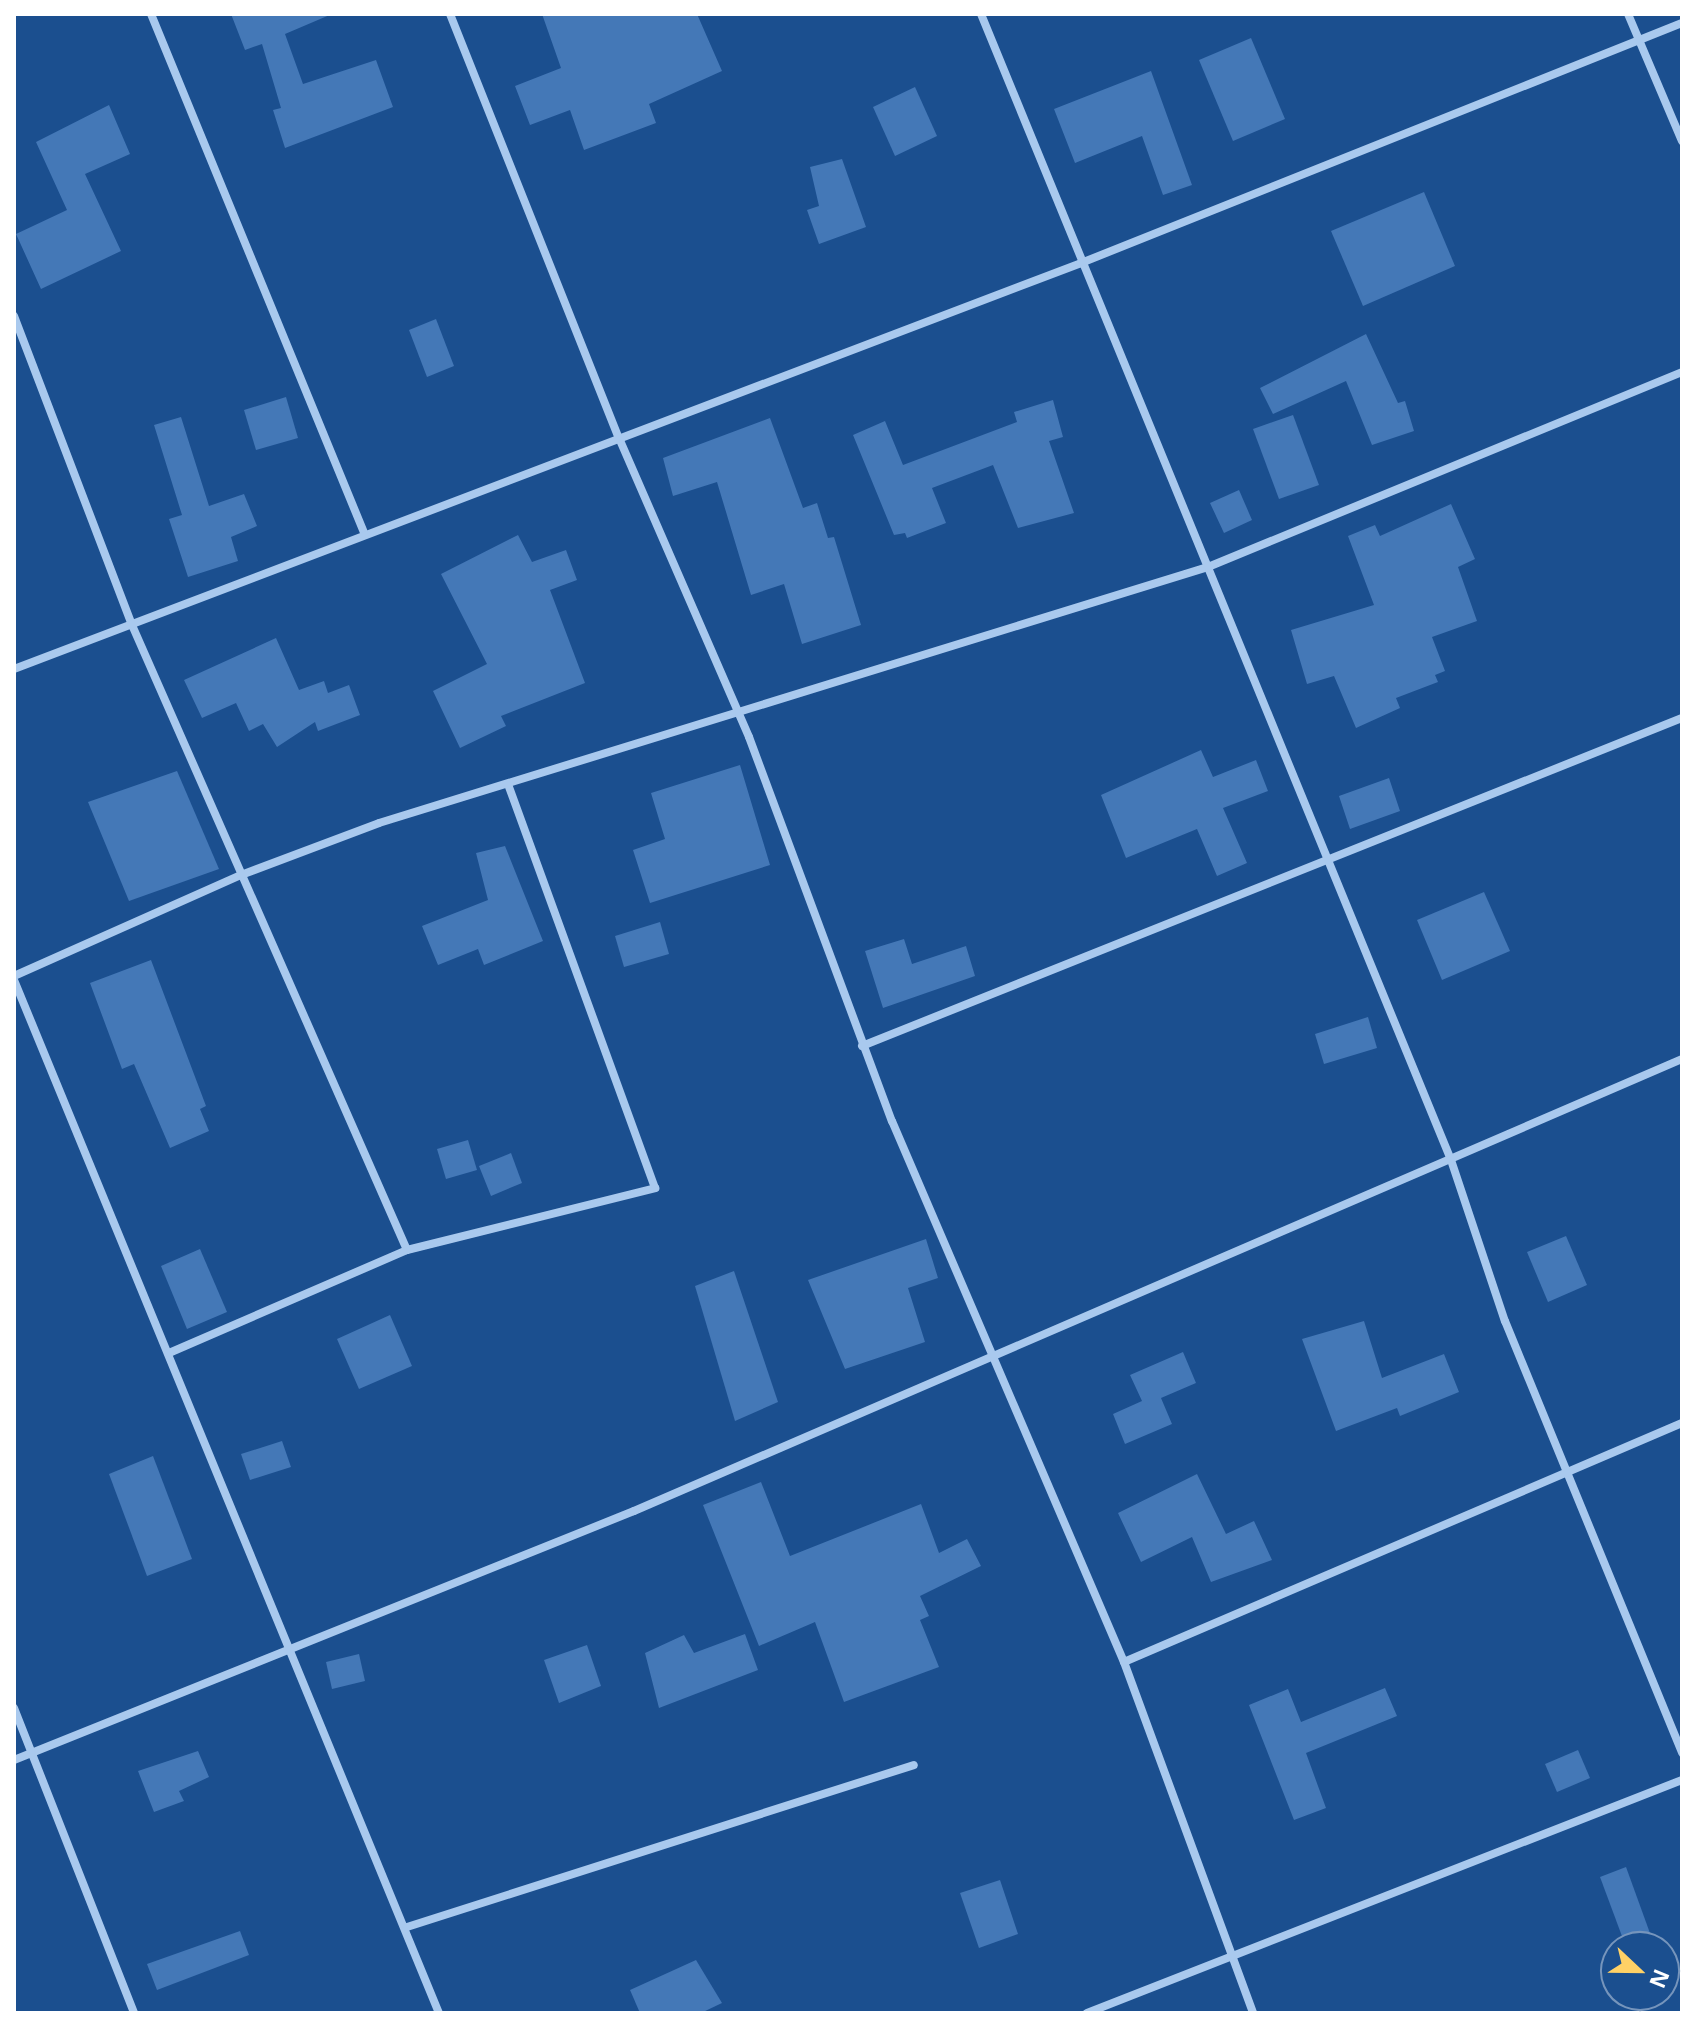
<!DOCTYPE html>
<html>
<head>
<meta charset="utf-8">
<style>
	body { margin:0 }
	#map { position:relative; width:1696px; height:2027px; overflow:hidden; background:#1b4f8f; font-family:"Open Sans",sans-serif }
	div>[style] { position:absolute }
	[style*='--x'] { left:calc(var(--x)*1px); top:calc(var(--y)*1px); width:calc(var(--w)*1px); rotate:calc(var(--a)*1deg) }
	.building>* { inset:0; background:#4478b7 }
	.minor>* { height:8px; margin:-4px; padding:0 4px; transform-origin:4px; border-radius:4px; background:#a9c9ee }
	span { translate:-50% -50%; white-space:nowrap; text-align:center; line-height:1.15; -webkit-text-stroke:6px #1b4f8f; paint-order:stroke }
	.frame { position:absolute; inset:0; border:16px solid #fff; pointer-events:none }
	.north { position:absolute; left:1600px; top:1931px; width:80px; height:80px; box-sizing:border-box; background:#1b4f8f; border:2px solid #7695bc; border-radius:50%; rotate:112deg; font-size:22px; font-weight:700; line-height:32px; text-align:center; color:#fff }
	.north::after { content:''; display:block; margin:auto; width:28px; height:36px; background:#ffd166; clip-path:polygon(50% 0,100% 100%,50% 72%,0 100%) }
</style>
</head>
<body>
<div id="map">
	<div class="building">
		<div style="clip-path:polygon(231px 14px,332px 14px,285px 34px,303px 84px,376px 60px,393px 107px,285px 148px,273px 110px,281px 108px,262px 44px,245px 50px)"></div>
		<div style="clip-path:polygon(542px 14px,697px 14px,722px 71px,649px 104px,656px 123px,584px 150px,570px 110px,530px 125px,515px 86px,561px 68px)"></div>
		<div style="clip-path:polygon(1251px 38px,1285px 119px,1233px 141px,1199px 60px)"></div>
		<div style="clip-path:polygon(1151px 71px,1192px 185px,1163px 195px,1142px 136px,1075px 163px,1054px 109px)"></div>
		<div style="clip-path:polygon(915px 87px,937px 136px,895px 156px,873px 107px)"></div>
		<div style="clip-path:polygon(109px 105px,130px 154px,85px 174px,121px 251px,41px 289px,16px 234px,67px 210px,36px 142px)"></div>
		<div style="clip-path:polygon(842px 159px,866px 227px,819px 244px,807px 210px,819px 206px,810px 167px)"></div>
		<div style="clip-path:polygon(1424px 192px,1455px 266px,1363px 306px,1331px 231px)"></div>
		<div style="clip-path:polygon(436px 319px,454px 366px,427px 377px,409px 330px)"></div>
		<div style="clip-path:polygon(1366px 334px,1398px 403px,1405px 401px,1414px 431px,1372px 445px,1346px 381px,1273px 414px,1260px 388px)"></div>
		<div style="clip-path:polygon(286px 397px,298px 438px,256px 450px,244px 410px)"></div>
		<div style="clip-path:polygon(1053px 400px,1063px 437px,1049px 441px,1074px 513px,1018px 528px,993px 465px,932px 488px,946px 523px,907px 538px,905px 533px,894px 535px,853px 435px,885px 421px,903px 465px,1017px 422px,1014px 412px)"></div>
		<div style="clip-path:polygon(1293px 415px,1319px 485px,1279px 499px,1253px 429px)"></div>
		<div style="clip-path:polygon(181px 417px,209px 506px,244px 494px,257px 526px,231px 537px,238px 561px,188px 577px,169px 519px,182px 515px,154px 425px)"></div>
		<div style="clip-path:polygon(770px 418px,803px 508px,817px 503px,828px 538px,834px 537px,861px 625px,802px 644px,784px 584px,751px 595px,717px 482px,673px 496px,663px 458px)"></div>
		<div style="clip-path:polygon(1239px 490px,1252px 520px,1224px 533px,1210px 503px)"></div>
		<div style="clip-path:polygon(1451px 504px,1475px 559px,1458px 567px,1477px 621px,1432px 637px,1445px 671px,1435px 675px,1438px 682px,1396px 698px,1400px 708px,1356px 728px,1334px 676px,1307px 684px,1291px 630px,1374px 605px,1348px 536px,1375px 525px,1380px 536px)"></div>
		<div style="clip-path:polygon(518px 535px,532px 562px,566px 550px,577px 580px,550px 590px,585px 683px,501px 716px,506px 726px,460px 748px,433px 691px,487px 664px,441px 574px)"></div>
		<div style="clip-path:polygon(276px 638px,299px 690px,324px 681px,328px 693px,349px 685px,360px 715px,318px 731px,315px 722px,277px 747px,263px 724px,249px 731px,236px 703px,202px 718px,184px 680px)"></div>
		<div style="clip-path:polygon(1201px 750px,1213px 777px,1256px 760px,1268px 791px,1223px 808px,1247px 863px,1217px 876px,1197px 829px,1126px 858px,1101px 795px)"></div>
		<div style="clip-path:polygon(740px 765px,770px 865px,650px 903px,633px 850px,665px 839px,651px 793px)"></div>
		<div style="clip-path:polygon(177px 771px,219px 869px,129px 901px,88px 802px)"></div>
		<div style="clip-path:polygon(1389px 778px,1400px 811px,1350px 829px,1339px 796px)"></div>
		<div style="clip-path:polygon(505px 846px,543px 941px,484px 965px,478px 949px,438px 965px,422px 926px,488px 900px,476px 853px)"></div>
		<div style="clip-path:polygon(1484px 892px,1510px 951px,1442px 980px,1417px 920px)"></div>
		<div style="clip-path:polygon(660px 922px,669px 954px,624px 967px,615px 936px)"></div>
		<div style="clip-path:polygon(904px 939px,912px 964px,966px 946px,975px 976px,883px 1008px,865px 951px)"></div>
		<div style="clip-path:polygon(151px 960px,206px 1106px,200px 1109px,209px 1131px,170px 1148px,134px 1064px,122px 1069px,90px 983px)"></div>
		<div style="clip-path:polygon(1368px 1017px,1377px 1048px,1324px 1064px,1315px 1034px)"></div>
		<div style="clip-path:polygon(468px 1140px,477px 1170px,446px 1179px,437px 1149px)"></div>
		<div style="clip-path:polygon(511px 1153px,522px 1183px,491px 1196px,479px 1166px)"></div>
		<div style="clip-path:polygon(1566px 1236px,1587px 1285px,1548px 1302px,1527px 1252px)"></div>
		<div style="clip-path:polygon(926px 1239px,938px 1278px,908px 1288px,925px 1342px,845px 1369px,808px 1280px)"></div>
		<div style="clip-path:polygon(200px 1249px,227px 1312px,187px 1329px,161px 1266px)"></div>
		<div style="clip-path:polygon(734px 1271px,778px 1402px,735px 1421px,695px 1286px)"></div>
		<div style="clip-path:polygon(390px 1315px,412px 1366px,359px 1389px,337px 1339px)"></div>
		<div style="clip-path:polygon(1364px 1321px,1382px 1378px,1444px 1354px,1459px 1392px,1400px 1416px,1397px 1408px,1336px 1431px,1302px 1339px)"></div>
		<div style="clip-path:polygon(1183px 1352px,1196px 1383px,1161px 1398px,1172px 1424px,1125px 1444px,1113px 1414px,1142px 1401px,1130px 1375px)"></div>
		<div style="clip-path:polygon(282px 1441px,291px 1467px,250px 1480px,241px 1454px)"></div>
		<div style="clip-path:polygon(153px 1456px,192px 1559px,147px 1576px,109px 1474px)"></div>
		<div style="clip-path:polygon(1197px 1474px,1226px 1534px,1254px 1521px,1272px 1560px,1211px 1582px,1192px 1537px,1141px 1562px,1118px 1513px)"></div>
		<div style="clip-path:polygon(761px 1482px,790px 1556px,921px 1504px,939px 1553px,967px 1539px,981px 1566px,920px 1596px,929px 1616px,920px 1620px,939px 1667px,844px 1702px,815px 1622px,759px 1646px,703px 1505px)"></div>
		<div style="clip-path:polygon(745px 1634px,758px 1670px,659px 1708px,645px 1653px,684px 1635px,694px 1653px)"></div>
		<div style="clip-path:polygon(587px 1645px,601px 1686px,559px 1703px,544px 1660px)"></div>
		<div style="clip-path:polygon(359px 1654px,365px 1681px,332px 1689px,326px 1662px)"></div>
		<div style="clip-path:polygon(1385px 1688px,1397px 1716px,1306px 1753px,1326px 1808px,1294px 1820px,1249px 1705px,1288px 1689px,1301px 1722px)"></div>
		<div style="clip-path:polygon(1578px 1750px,1590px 1778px,1557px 1792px,1545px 1764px)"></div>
		<div style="clip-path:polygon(198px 1751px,209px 1777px,179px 1791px,184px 1801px,154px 1812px,138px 1771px)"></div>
		<div style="clip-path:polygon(1626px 1867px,1655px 1947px,1626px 1947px,1600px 1877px)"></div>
		<div style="clip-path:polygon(1000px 1880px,1018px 1934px,979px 1948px,960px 1893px)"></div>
		<div style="clip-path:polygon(240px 1931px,249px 1955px,157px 1990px,147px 1964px)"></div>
		<div style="clip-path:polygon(696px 1960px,722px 2003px,701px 2013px,640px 2013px,630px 1990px)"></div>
	</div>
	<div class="minor">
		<div style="--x:151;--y:14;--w:563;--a:67.67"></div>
		<div style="--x:450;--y:14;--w:456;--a:68.3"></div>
		<div style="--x:619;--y:438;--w:326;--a:66.5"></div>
		<div style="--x:749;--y:737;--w:410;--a:69.6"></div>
		<div style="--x:892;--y:1121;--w:589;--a:66.79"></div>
		<div style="--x:1124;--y:1662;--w:374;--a:69.8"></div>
		<div style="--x:981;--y:14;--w:1239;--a:67.7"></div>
		<div style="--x:1451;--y:1160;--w:170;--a:71.5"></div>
		<div style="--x:1505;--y:1321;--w:467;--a:67.7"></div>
		<div style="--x:1628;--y:14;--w:138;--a:67"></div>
		<div style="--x:14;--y:316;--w:331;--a:69.1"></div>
		<div style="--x:132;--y:625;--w:683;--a:66.25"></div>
		<div style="--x:14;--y:669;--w:1142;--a:-20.83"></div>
		<div style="--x:1081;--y:263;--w:647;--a:-21.77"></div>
		<div style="--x:14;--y:976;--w:248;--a:-24"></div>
		<div style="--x:241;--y:875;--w:147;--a:-20.6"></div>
		<div style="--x:379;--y:823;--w:868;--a:-17.16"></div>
		<div style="--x:1208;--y:567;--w:513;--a:-22.36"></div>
		<div style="--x:14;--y:980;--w:1117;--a:67.64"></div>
		<div style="--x:862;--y:1046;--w:883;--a:-21.8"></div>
		<div style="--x:169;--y:1353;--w:259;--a:-23.4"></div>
		<div style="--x:407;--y:1250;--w:256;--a:-14"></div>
		<div style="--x:655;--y:1188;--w:428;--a:-110"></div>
		<div style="--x:1124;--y:1662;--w:607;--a:-23.19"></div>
		<div style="--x:14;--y:1708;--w:328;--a:68.5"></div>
		<div style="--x:14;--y:1760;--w:668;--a:-21.88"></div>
		<div style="--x:634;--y:1511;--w:1141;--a:-23.33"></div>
		<div style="--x:407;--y:1927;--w:532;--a:-17.72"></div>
		<div style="--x:1087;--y:2013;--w:639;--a:-21.39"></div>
	</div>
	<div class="frame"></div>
	<div class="north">N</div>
</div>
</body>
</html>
